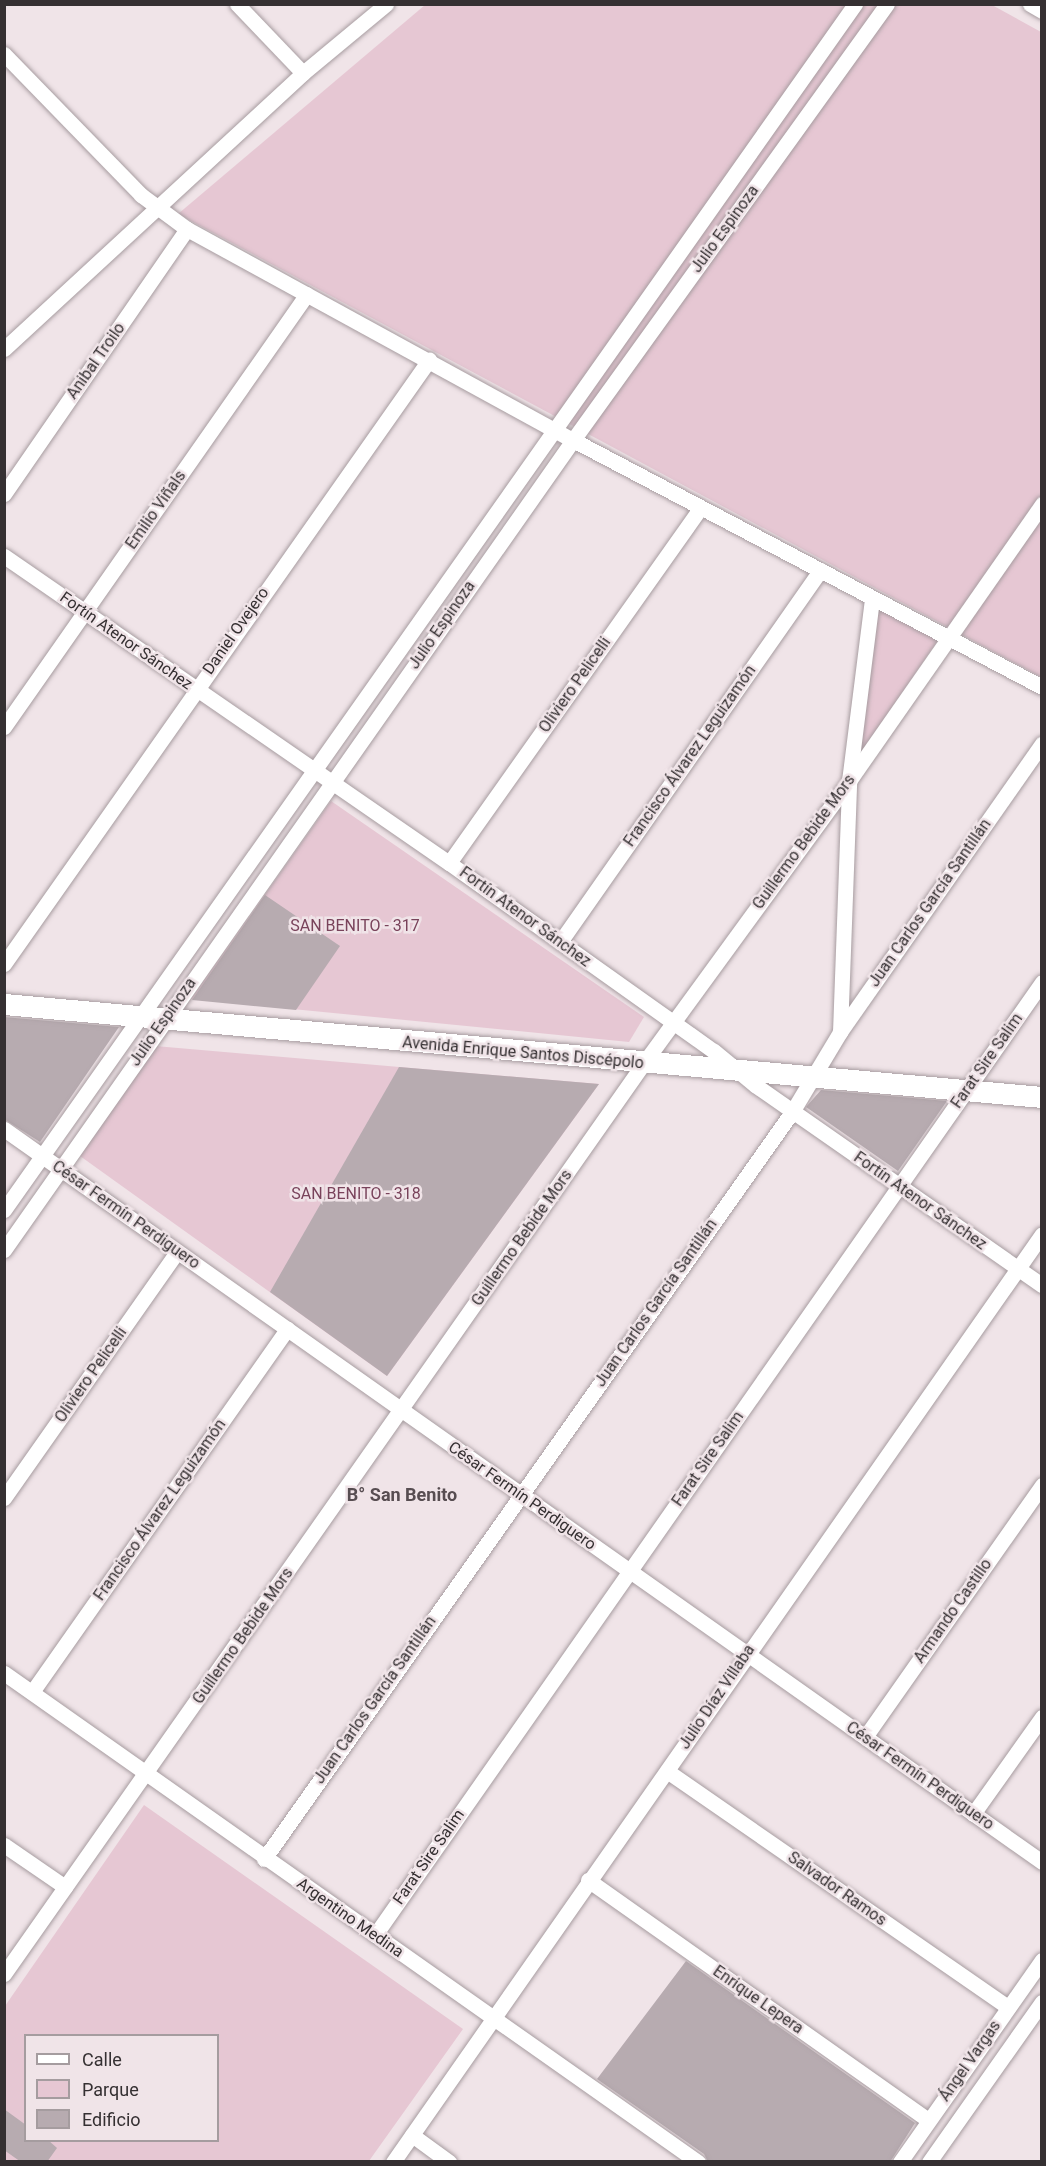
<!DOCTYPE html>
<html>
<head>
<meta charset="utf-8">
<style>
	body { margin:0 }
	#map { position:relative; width:1046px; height:2166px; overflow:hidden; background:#f0e4e8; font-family:Roboto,sans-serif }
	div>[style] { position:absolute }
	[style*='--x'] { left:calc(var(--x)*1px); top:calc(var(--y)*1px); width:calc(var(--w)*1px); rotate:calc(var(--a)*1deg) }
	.green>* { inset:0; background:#e6c7d3 }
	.building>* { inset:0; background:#b7abb0 }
	.roads { filter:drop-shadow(0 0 2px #a79ca0) drop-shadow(0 0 2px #a79ca0) }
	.street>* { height:15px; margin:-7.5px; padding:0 7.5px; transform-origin:7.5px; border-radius:7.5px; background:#fff }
	.secondary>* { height:21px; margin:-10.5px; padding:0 10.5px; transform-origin:10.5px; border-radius:10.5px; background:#fff }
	span { translate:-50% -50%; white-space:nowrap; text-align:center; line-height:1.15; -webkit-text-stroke:5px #f0e4e8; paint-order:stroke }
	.street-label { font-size:16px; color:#353032 }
	.park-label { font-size:16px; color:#79435b }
	.neighbourhood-label { font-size:18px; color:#574d51; font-weight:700 }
	.frame { position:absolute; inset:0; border:6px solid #353032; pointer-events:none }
	.legend { position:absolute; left:24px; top:2034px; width:195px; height:108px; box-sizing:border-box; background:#f0e4e8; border:2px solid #a59c9f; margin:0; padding:8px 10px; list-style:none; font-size:18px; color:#353032 }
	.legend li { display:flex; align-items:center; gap:12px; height:30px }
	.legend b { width:30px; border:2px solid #a59c9f }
</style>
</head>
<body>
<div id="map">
	<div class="green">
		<div style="clip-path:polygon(425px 5px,992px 5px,1041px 32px,1041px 677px,178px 214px)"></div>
		<div style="clip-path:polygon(873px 604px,940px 637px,855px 762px)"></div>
		<div style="clip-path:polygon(331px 801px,644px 1017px,629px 1042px,191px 999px)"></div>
		<div style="clip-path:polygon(155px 1046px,599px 1084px,387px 1376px,80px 1156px)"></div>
		<div style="clip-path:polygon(evenodd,144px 1805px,463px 2029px,369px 2161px,5px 2162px,5px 2006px,144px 1805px,26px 2036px,218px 2036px,218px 2140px,26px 2140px,26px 2036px)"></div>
	</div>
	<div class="building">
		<div style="clip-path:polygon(265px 895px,340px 946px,296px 1010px,192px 1000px)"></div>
		<div style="clip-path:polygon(4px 1017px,119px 1027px,40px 1142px,4px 1119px)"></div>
		<div style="clip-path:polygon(399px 1067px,599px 1084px,387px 1376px,270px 1292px)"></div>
		<div style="clip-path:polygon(821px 1090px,947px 1101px,898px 1171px,806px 1107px)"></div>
		<div style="clip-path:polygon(686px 1961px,915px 2123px,890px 2162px,708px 2162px,704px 2154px,597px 2079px)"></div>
		<div style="clip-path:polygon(4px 2109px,26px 2125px,26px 2140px,48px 2140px,57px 2148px,47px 2162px,21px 2162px,4px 2150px)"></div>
	</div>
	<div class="roads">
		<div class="street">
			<div style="--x:237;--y:4;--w:95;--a:46.3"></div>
			<div style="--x:1030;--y:4;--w:14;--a:30"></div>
			<div style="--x:4;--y:54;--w:197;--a:45.8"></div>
			<div style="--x:141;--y:195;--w:57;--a:36.5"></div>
			<div style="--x:187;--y:229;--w:440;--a:28.7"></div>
			<div style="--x:573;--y:440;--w:530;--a:27.77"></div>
			<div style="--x:4;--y:349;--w:407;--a:-42.7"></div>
			<div style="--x:303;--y:73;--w:108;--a:-39.7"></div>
			<div style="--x:4;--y:494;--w:322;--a:-55.4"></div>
			<div style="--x:4;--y:556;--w:541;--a:34.6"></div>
			<div style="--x:449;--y:863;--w:325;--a:35.4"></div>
			<div style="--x:714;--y:1051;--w:53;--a:39.7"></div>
			<div style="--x:755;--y:1085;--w:350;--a:34.9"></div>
			<div style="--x:4;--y:727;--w:528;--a:-55.02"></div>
			<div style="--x:449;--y:863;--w:435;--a:-54.7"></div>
			<div style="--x:560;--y:942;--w:454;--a:-55"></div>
			<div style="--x:4;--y:964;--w:739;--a:-54.87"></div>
			<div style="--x:840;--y:1032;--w:251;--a:-87.9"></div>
			<div style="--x:849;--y:781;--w:184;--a:-82.8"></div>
			<div style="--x:4;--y:1129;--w:1271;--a:35.23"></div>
			<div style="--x:4;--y:1210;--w:1476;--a:-54.79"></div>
			<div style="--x:4;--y:1250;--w:990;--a:-54.91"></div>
			<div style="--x:573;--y:440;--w:537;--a:-54.24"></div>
			<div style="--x:4;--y:1498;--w:301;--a:-54.9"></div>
			<div style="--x:4;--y:1673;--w:849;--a:35.17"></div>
			<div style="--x:32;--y:1692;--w:444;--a:-54.9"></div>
			<div style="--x:865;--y:1737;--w:308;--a:-54.9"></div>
			<div style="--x:667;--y:1771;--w:415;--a:34.7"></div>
			<div style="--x:973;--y:1814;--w:119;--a:-54.6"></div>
			<div style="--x:4;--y:1845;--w:74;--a:34.5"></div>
			<div style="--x:264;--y:1859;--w:915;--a:-54.75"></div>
			<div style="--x:792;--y:1112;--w:93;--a:-59"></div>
			<div style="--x:840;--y:1032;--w:352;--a:-55"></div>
			<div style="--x:588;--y:1880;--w:416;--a:35.2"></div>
			<div style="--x:375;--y:1935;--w:1163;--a:-55.01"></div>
			<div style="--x:4;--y:1974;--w:1112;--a:-54.92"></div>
			<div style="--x:643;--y:1064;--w:350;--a:-53.9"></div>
			<div style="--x:849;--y:781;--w:338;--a:-55.1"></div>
			<div style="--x:412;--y:2135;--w:46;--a:36.1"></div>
			<div style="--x:393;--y:2162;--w:1132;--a:-55.03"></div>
			<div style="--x:900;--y:2162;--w:247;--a:-54.9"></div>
			<div style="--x:929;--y:2162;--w:196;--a:-54.8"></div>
		</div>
		<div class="secondary">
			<div style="--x:4;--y:1004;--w:1042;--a:5.12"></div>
		</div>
	</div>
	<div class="street-label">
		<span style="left:725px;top:229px;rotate:-54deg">Julio Espinoza</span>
		<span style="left:96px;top:361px;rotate:-55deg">Anibal Troilo</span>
		<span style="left:156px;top:510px;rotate:-55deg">Emilio Viñals</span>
		<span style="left:442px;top:625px;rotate:-55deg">Julio Espinoza</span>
		<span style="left:236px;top:631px;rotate:-55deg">Daniel Ovejero</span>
		<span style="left:126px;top:641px;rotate:35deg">Fortín Atenor Sánchez</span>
		<span style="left:575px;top:685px;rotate:-55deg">Oliviero Pelicelli</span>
		<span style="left:690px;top:756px;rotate:-55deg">Francisco Álvarez Leguizamón</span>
		<span style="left:804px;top:842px;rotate:-54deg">Guillermo Bebide Mors</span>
		<span style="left:930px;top:903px;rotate:-55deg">Juan Carlos García Santillán</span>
		<span style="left:525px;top:917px;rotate:36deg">Fortín Atenor Sánchez</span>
		<span style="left:163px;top:1022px;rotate:-55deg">Julio Espinoza</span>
		<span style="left:523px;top:1053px;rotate:5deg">Avenida Enrique Santos Discépolo</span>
		<span style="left:987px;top:1061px;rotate:-55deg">Farat Sire Salim</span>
		<span style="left:920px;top:1201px;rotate:35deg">Fortín Atenor Sánchez</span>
		<span style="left:126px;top:1215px;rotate:35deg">César Fermín Perdiguero</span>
		<span style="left:522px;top:1238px;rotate:-55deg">Guillermo Bebide Mors</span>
		<span style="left:656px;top:1303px;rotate:-55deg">Juan Carlos García Santillán</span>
		<span style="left:91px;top:1375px;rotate:-55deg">Oliviero Pelicelli</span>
		<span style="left:708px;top:1459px;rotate:-55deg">Farat Sire Salim</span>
		<span style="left:522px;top:1496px;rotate:35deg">César Fermín Perdiguero</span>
		<span style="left:160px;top:1510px;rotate:-55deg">Francisco Álvarez Leguizamón</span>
		<span style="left:953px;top:1611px;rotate:-55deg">Armando Castillo</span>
		<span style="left:243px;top:1636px;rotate:-55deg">Guillermo Bebide Mors</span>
		<span style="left:717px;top:1697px;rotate:-56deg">Julio Díaz Villaba</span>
		<span style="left:375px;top:1700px;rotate:-55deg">Juan Carlos García Santillán</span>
		<span style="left:920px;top:1776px;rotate:35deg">César Fermín Perdiguero</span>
		<span style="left:429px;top:1857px;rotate:-55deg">Farat Sire Salim</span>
		<span style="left:837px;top:1889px;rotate:35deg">Salvador Ramos</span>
		<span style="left:350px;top:1918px;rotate:35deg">Argentino Medina</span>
		<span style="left:758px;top:2000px;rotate:35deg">Enrique Lepera</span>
		<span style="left:970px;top:2061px;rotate:-55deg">Ángel Vargas</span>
	</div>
	<div class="park-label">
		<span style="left:355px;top:926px">SAN BENITO - 317</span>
		<span style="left:356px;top:1194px">SAN BENITO - 318</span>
	</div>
	<div class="neighbourhood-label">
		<span style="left:402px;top:1495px">B° San Benito</span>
	</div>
	<div class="frame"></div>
	<ul class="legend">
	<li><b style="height:8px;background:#fff"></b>Calle</li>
	<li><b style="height:16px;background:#e6c7d3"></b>Parque</li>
	<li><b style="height:16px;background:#b7abb0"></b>Edificio</li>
	</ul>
</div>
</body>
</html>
